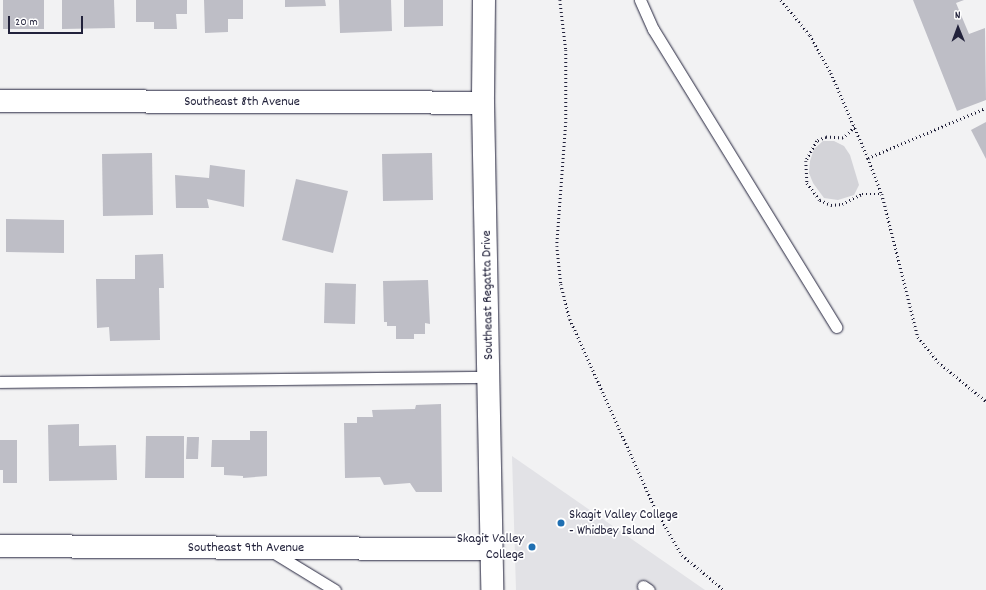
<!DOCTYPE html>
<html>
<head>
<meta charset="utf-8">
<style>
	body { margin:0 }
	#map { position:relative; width:986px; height:590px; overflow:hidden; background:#f2f2f3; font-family:Dekko,sans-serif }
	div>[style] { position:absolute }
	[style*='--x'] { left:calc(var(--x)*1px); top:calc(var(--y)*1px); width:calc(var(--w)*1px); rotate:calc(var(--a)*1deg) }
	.built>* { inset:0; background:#e2e2e6 }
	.green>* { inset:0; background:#d3d3d8 }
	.building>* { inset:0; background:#bebec6 }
	.path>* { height:2.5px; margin-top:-1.25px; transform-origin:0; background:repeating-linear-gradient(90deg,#22223b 0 1px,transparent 0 4px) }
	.roads { filter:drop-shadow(0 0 1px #22223b) drop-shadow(0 0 1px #22223b) }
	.service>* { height:11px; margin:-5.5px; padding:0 5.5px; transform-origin:5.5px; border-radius:5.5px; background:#fff }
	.minor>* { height:22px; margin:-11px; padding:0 11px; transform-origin:11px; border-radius:11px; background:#fff }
	.secondary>* { height:22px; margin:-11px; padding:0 11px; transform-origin:11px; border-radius:11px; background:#fff }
	.dots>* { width:11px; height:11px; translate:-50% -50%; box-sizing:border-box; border:2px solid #fff; border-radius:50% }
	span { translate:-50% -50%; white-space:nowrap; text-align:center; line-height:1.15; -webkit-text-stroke:3.5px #fff; paint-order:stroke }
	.street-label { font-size:14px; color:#22223b }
	.poi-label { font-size:14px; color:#22223b }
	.left { translate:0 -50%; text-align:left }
	.right { translate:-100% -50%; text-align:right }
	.north { position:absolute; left:938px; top:8px; width:40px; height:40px; -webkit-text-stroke:3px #fff; paint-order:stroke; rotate:359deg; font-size:11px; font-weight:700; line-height:16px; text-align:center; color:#22223b }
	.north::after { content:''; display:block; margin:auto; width:14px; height:18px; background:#22223b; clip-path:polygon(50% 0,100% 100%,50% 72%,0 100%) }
	.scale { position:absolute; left:8px; top:16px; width:75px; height:18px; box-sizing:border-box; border:2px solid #22223b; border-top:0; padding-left:5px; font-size:12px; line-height:14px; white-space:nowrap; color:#22223b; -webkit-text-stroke:3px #fff; paint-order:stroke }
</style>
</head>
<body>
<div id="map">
	<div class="built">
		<div style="clip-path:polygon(512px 456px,705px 590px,516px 590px)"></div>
	</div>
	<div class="green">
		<div style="clip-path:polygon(823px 141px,834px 141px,844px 146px,850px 155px,859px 185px,854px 195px,838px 200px,824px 198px,813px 183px,809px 173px,810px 161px,814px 149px)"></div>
	</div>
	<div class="building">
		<div style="clip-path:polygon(3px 0,44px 0,44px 29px,3px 29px)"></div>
		<div style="clip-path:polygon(62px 0,114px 0,115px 28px,62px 29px)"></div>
		<div style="clip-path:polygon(136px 0,187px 0,187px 14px,176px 14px,177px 29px,154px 29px,154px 22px,136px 22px)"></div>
		<div style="clip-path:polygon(204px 0,243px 0,243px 19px,228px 19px,228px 32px,205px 33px)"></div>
		<div style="clip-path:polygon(285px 0,325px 0,326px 6px,285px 7px)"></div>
		<div style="clip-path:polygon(339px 0,391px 0,392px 31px,340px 33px)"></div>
		<div style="clip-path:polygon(404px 0,443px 0,443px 26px,404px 27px)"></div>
		<div style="clip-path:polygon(913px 0,964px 0,956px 3px,969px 34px,985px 28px,986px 100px,957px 111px)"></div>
		<div style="clip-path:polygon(986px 122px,986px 159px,971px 130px)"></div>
		<div style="clip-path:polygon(152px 153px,153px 215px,103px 216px,102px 154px)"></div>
		<div style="clip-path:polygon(432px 153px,433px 200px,383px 201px,382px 154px)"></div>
		<div style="clip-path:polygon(210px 165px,245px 170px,244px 207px,207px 199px,209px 208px,176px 208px,175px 175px,209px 178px)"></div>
		<div style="clip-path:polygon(296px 179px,348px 191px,333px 253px,282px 240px)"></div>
		<div style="clip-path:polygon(6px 219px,64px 220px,64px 253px,6px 252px)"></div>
		<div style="clip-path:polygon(163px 254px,164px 288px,159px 288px,160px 340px,110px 341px,109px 327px,97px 328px,96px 279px,135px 279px,135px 255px)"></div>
		<div style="clip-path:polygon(428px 280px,430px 324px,425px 323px,425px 334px,414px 334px,414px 339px,396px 339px,396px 326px,387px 326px,387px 322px,384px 322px,383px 281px)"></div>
		<div style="clip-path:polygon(325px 283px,356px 284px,355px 324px,324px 323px)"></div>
		<div style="clip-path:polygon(441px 404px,442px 492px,416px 492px,410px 483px,384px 485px,380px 477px,345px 478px,344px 423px,357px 423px,357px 417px,373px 417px,372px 410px,415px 409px,416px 405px)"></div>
		<div style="clip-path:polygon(79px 424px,79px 446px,116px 445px,117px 480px,49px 481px,48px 425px)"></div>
		<div style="clip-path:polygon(250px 431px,267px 431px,267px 476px,243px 478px,243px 476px,224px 475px,224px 467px,211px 467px,212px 440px,250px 440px)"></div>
		<div style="clip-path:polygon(146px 436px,184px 436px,184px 478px,145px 478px)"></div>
		<div style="clip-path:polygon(187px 437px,199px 437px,198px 459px,186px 459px)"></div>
		<div style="clip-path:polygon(0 440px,17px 440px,17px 483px,3px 483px,3px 470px,0 470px)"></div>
	</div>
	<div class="path">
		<div style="--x:560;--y:0;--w:50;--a:83.2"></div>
		<div style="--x:566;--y:50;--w:72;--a:90"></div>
		<div style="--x:566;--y:122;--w:124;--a:94.2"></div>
		<div style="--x:557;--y:246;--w:38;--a:84"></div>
		<div style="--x:561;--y:284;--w:36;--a:76"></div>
		<div style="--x:570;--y:319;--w:209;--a:65.8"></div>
		<div style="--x:656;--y:510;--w:52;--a:60"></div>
		<div style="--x:682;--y:555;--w:55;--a:39.8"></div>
		<div style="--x:781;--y:0;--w:45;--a:50.4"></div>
		<div style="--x:810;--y:35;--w:43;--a:61.1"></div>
		<div style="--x:831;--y:73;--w:93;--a:66.5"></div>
		<div style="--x:868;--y:158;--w:39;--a:69"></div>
		<div style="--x:882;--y:194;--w:147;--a:75.9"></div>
		<div style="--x:918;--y:337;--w:32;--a:51"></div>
		<div style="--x:938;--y:362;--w:62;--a:39.1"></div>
		<div style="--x:855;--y:127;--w:16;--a:137"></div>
		<div style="--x:843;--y:138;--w:17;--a:-177"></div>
		<div style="--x:826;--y:137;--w:10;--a:156"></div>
		<div style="--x:817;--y:141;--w:23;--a:119"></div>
		<div style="--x:806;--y:161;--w:22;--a:87"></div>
		<div style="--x:807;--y:183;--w:21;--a:53"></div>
		<div style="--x:820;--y:200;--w:12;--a:24"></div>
		<div style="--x:831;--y:205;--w:11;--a:-5"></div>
		<div style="--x:842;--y:204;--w:22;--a:-27"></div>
		<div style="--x:862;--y:194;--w:20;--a:0"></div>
		<div style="--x:868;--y:158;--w:128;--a:-23"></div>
	</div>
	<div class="roads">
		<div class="service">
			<div style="--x:640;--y:0;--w:32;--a:66"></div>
			<div style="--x:653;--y:29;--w:350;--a:58.4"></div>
			<div style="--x:0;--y:382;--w:490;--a:-0.6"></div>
			<div style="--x:271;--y:551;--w:75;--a:31.4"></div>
			<div style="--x:643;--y:586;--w:7;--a:34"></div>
		</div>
		<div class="minor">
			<div style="--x:0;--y:101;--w:483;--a:0.2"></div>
			<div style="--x:0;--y:546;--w:491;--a:0.4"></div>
		</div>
		<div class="secondary">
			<div style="--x:484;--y:0;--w:103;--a:90.6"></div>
			<div style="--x:483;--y:103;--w:487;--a:88.9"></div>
		</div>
	</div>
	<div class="dots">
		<div style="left:561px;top:523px;background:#1f6fb2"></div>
		<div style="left:532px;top:547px;background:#1f6fb2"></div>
	</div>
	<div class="street-label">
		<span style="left:242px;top:102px">Southeast 8th Avenue</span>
		<span style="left:488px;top:295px;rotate:-91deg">Southeast Regatta Drive</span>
		<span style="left:246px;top:548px">Southeast 9th Avenue</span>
	</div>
	<div class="poi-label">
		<span class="left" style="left:569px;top:523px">Skagit Valley College<br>- Whidbey Island</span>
		<span class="right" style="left:524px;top:547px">Skagit Valley<br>College</span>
	</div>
	<div class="north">N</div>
	<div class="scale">20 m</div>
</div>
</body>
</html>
